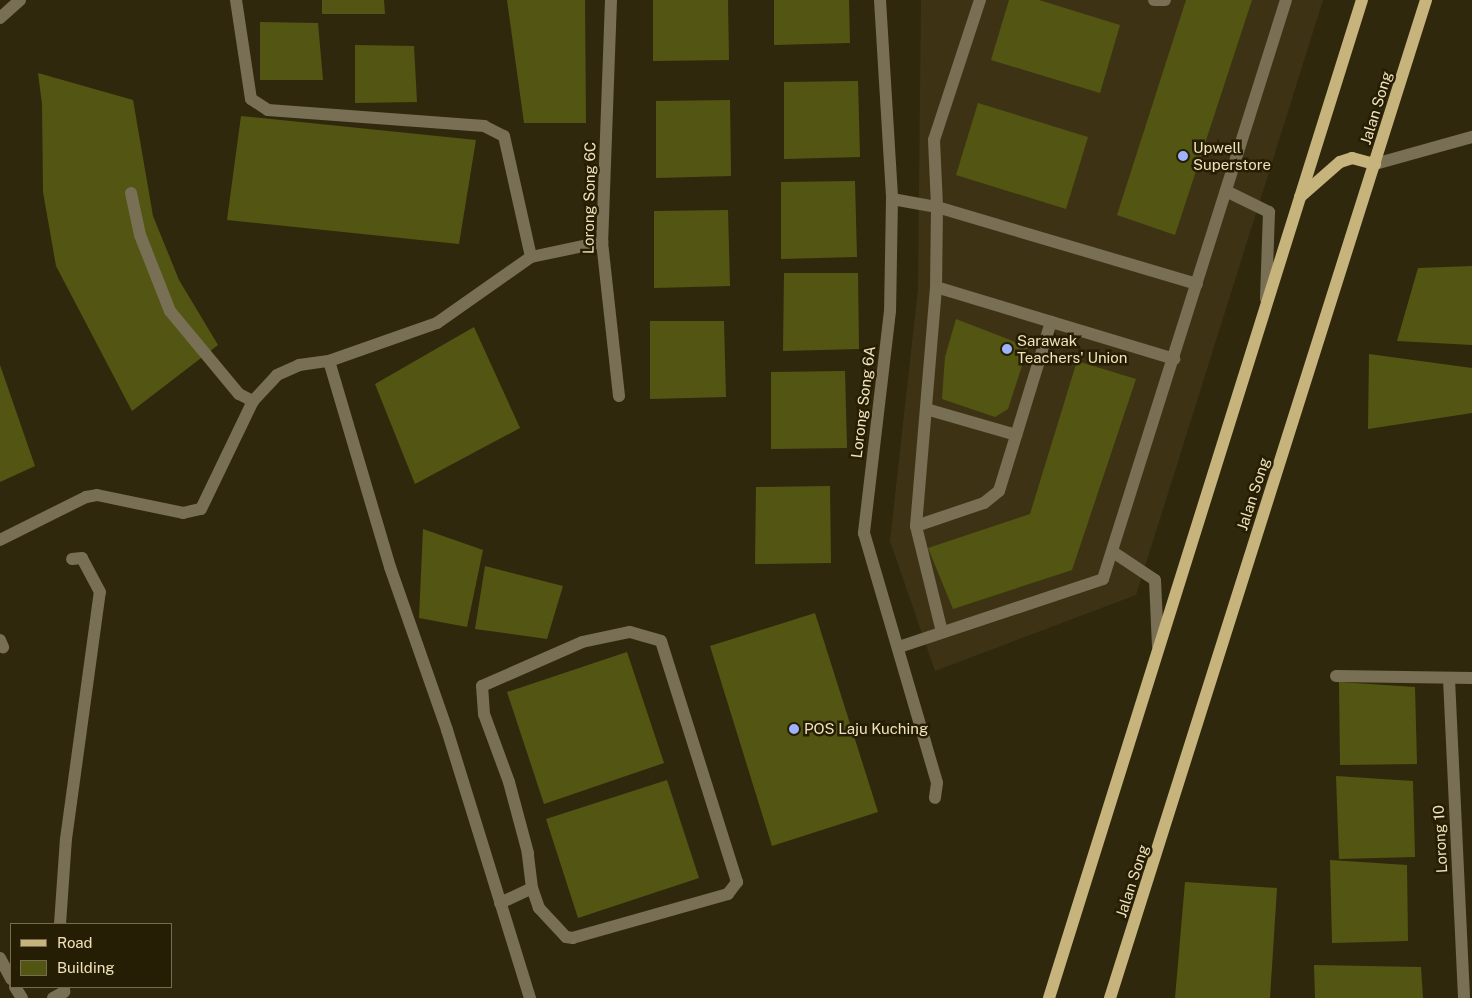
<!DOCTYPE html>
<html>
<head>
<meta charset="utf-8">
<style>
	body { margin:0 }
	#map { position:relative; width:1472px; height:998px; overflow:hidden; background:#30280d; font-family:"Public Sans",sans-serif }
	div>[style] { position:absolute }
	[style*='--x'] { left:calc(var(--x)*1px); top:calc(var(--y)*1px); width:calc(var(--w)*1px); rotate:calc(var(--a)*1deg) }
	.built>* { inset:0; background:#3d3314 }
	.building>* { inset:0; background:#535612 }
	.minor>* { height:12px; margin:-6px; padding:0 6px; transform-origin:6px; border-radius:6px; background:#786f54 }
	.major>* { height:12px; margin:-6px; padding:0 6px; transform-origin:6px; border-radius:6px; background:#c7b47c }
	.dots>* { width:14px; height:14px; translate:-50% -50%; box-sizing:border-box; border:2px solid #261e04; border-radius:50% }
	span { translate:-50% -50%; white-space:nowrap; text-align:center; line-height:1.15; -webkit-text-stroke:5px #261e04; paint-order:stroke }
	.street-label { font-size:15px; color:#f0e2ba }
	.poi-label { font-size:15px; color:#f0e2ba }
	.left { translate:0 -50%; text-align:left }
	.legend { position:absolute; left:10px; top:923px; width:162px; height:65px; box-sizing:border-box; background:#261e04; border:1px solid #776c4d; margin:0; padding:6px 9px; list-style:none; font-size:15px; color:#f0e2ba }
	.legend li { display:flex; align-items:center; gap:10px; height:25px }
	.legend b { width:25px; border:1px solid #776c4d }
</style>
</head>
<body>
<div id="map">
	<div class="built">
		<div style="clip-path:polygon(921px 0,1323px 0,1136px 595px,935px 671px,890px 541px,918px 289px)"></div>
	</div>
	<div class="building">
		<div style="clip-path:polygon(322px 0,384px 0,385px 14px,322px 14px)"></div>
		<div style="clip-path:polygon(507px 0,585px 0,586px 123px,524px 123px)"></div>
		<div style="clip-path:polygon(653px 0,728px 0,729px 60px,653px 61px)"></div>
		<div style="clip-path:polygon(774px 0,849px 0,850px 43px,774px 45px)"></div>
		<div style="clip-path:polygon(1009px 0,1039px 0,1120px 25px,1100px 93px,991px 60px)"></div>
		<div style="clip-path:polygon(1186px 0,1252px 0,1175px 235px,1117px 215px)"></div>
		<div style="clip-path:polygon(260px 22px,318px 23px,323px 80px,260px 80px)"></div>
		<div style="clip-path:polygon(355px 45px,414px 46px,417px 102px,355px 103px)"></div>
		<div style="clip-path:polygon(38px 73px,133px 100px,153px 216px,179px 280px,218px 345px,132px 411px,56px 266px,43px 192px,42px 104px)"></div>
		<div style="clip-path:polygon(858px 81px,860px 157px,784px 159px,784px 82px)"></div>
		<div style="clip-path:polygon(730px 100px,731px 176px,656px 178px,656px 101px)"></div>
		<div style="clip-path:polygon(978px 103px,1088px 137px,1066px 209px,956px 175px)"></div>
		<div style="clip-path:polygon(241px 116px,476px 140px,459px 244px,227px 220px)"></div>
		<div style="clip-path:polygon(855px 181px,857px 257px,781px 259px,781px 182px)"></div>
		<div style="clip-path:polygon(728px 210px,730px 286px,654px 288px,654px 211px)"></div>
		<div style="clip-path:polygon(1472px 266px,1472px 345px,1397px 341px,1418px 268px)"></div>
		<div style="clip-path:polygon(784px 273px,858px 273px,859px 349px,783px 351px)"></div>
		<div style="clip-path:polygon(956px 319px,1028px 347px,1008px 409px,995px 417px,942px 399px,945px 357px)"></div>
		<div style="clip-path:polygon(650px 321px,724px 321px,726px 397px,650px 399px)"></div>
		<div style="clip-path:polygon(474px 327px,520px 428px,415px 484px,375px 384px)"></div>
		<div style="clip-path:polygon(1369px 354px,1472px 368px,1472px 413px,1368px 429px)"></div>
		<div style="clip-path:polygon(1077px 361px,1136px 379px,1072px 570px,953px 609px,928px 548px,1030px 514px)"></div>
		<div style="clip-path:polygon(0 365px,35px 466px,0 482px)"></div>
		<div style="clip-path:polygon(845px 371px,847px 448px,771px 449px,771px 372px)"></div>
		<div style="clip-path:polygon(830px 486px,831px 563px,755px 564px,756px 487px)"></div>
		<div style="clip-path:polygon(423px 529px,483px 550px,467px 627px,419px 618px)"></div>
		<div style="clip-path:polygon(485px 566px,563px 586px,547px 639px,475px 629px)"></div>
		<div style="clip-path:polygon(815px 613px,878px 812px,772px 846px,710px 646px)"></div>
		<div style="clip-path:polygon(627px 652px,664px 763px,544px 804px,507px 692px)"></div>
		<div style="clip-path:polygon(1339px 682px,1415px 687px,1417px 764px,1340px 765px)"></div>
		<div style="clip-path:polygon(1336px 776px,1413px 781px,1415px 857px,1339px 859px)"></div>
		<div style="clip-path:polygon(667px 780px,699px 878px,578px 918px,546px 819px)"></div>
		<div style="clip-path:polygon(1330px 860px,1407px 865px,1408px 941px,1332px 943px)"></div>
		<div style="clip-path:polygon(1185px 882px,1277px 888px,1270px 998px,1175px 998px)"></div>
		<div style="clip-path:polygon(1314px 965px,1421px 967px,1423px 998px,1315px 998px)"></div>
	</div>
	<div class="minor">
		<div style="--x:236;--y:0;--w:100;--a:81.4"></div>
		<div style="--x:251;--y:99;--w:20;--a:33"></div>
		<div style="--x:268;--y:110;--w:217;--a:4.2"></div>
		<div style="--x:484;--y:126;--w:22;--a:27"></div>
		<div style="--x:504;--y:136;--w:124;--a:77.4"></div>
		<div style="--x:611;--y:0;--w:242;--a:92.1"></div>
		<div style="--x:602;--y:242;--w:155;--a:83.7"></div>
		<div style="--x:880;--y:0;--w:199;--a:86.5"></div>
		<div style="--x:892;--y:199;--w:112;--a:91"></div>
		<div style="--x:890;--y:311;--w:224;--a:96.7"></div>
		<div style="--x:864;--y:533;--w:260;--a:73.7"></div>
		<div style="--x:937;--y:783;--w:15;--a:98"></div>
		<div style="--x:980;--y:0;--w:147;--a:108.2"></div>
		<div style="--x:934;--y:140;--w:67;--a:87.4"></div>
		<div style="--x:937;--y:207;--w:271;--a:16.5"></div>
		<div style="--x:1154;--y:0;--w:11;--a:0"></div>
		<div style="--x:0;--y:18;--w:27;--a:-42"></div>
		<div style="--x:1375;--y:164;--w:101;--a:-15.6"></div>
		<div style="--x:1226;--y:191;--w:48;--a:26"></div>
		<div style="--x:1269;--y:212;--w:87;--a:92"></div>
		<div style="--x:131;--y:193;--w:43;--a:77.9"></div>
		<div style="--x:140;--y:235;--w:82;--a:68.5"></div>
		<div style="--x:170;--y:311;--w:108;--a:50.3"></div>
		<div style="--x:239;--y:394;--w:16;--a:27"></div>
		<div style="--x:892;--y:199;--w:46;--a:10.1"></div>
		<div style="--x:937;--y:207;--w:80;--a:90.7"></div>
		<div style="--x:329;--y:361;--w:215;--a:73.5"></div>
		<div style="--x:390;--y:567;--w:173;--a:70.7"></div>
		<div style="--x:447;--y:730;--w:281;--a:72.8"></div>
		<div style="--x:926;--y:409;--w:94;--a:16.1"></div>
		<div style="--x:916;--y:526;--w:72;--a:-18.7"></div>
		<div style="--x:984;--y:503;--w:19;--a:-39"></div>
		<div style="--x:999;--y:491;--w:177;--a:-72.9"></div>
		<div style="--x:0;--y:540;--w:96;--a:-26.6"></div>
		<div style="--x:86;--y:497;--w:11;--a:-10"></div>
		<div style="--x:97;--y:495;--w:88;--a:11.8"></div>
		<div style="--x:183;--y:513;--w:18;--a:-13"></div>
		<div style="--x:201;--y:509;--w:120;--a:-64.3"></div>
		<div style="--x:253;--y:401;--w:35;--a:-47"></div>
		<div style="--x:277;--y:375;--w:24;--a:-24"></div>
		<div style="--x:299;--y:365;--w:30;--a:-8"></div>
		<div style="--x:329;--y:361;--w:114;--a:-19.4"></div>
		<div style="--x:437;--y:323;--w:115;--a:-35.1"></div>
		<div style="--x:531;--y:257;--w:73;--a:-11.9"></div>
		<div style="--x:1113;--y:552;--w:50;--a:33.7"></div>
		<div style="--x:1155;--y:580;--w:66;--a:87.4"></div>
		<div style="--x:942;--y:632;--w:109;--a:-103.8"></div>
		<div style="--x:916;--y:526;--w:240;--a:-85.2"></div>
		<div style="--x:936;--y:287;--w:249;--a:16.8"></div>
		<div style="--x:0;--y:640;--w:8;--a:67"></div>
		<div style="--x:899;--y:647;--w:215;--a:-18.4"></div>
		<div style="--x:1103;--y:579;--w:607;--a:-72.46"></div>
		<div style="--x:1336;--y:676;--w:136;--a:0.8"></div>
		<div style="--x:1449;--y:679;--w:319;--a:87.3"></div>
		<div style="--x:500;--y:903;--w:35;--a:-25"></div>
		<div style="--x:532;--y:888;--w:35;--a:-97"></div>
		<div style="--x:528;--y:853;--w:73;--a:-105"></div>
		<div style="--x:509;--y:782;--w:72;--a:-110.2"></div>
		<div style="--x:484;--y:714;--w:28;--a:-94"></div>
		<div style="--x:482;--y:686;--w:109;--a:-23.7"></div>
		<div style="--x:582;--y:642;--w:49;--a:-11.8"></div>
		<div style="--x:630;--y:632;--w:32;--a:16"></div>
		<div style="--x:661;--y:641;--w:253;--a:72.5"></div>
		<div style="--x:737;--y:882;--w:15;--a:127"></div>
		<div style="--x:728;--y:894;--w:161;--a:164.2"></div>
		<div style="--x:573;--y:938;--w:7;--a:-172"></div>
		<div style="--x:566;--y:937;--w:40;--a:-133"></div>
		<div style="--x:539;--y:908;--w:21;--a:-109"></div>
		<div style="--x:60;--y:924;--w:85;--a:-86"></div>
		<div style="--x:66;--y:839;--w:249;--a:-82.2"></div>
		<div style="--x:100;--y:592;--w:38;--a:-118"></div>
		<div style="--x:82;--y:558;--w:10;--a:174"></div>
		<div style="--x:0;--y:958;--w:24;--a:62"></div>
		<div style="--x:15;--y:987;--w:13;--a:58"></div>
		<div style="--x:53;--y:998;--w:13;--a:-29"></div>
		<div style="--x:64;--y:992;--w:5;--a:-90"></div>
	</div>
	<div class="major">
		<div style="--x:1300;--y:197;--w:53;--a:-41.2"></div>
		<div style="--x:1340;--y:162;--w:13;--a:-18"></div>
		<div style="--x:1352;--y:158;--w:24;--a:15"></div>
		<div style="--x:1049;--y:998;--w:1046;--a:-72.59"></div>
		<div style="--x:1110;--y:998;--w:1047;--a:-72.43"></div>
	</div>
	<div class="dots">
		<div style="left:1183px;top:156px;background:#9fb3fd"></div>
		<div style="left:1007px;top:349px;background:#9fb3fd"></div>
		<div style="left:794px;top:729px;background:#9fb3fd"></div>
	</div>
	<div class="street-label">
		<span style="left:1376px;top:108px;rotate:-73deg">Jalan Song</span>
		<span style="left:589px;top:198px;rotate:-89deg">Lorong Song 6C</span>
		<span style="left:863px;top:402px;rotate:-83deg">Lorong Song 6A</span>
		<span style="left:1253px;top:494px;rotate:-72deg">Jalan Song</span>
		<span style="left:1440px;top:839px;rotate:-93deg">Lorong 10</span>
		<span style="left:1132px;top:881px;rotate:-72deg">Jalan Song</span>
	</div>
	<div class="poi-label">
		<span class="left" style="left:1193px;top:156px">Upwell<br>Superstore</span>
		<span class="left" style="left:1017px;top:349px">Sarawak<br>Teachers' Union</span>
		<span class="left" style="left:804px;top:729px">POS Laju Kuching</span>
	</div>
	<ul class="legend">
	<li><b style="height:6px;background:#c7b47c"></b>Road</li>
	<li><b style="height:14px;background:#535612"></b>Building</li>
	</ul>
</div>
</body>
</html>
